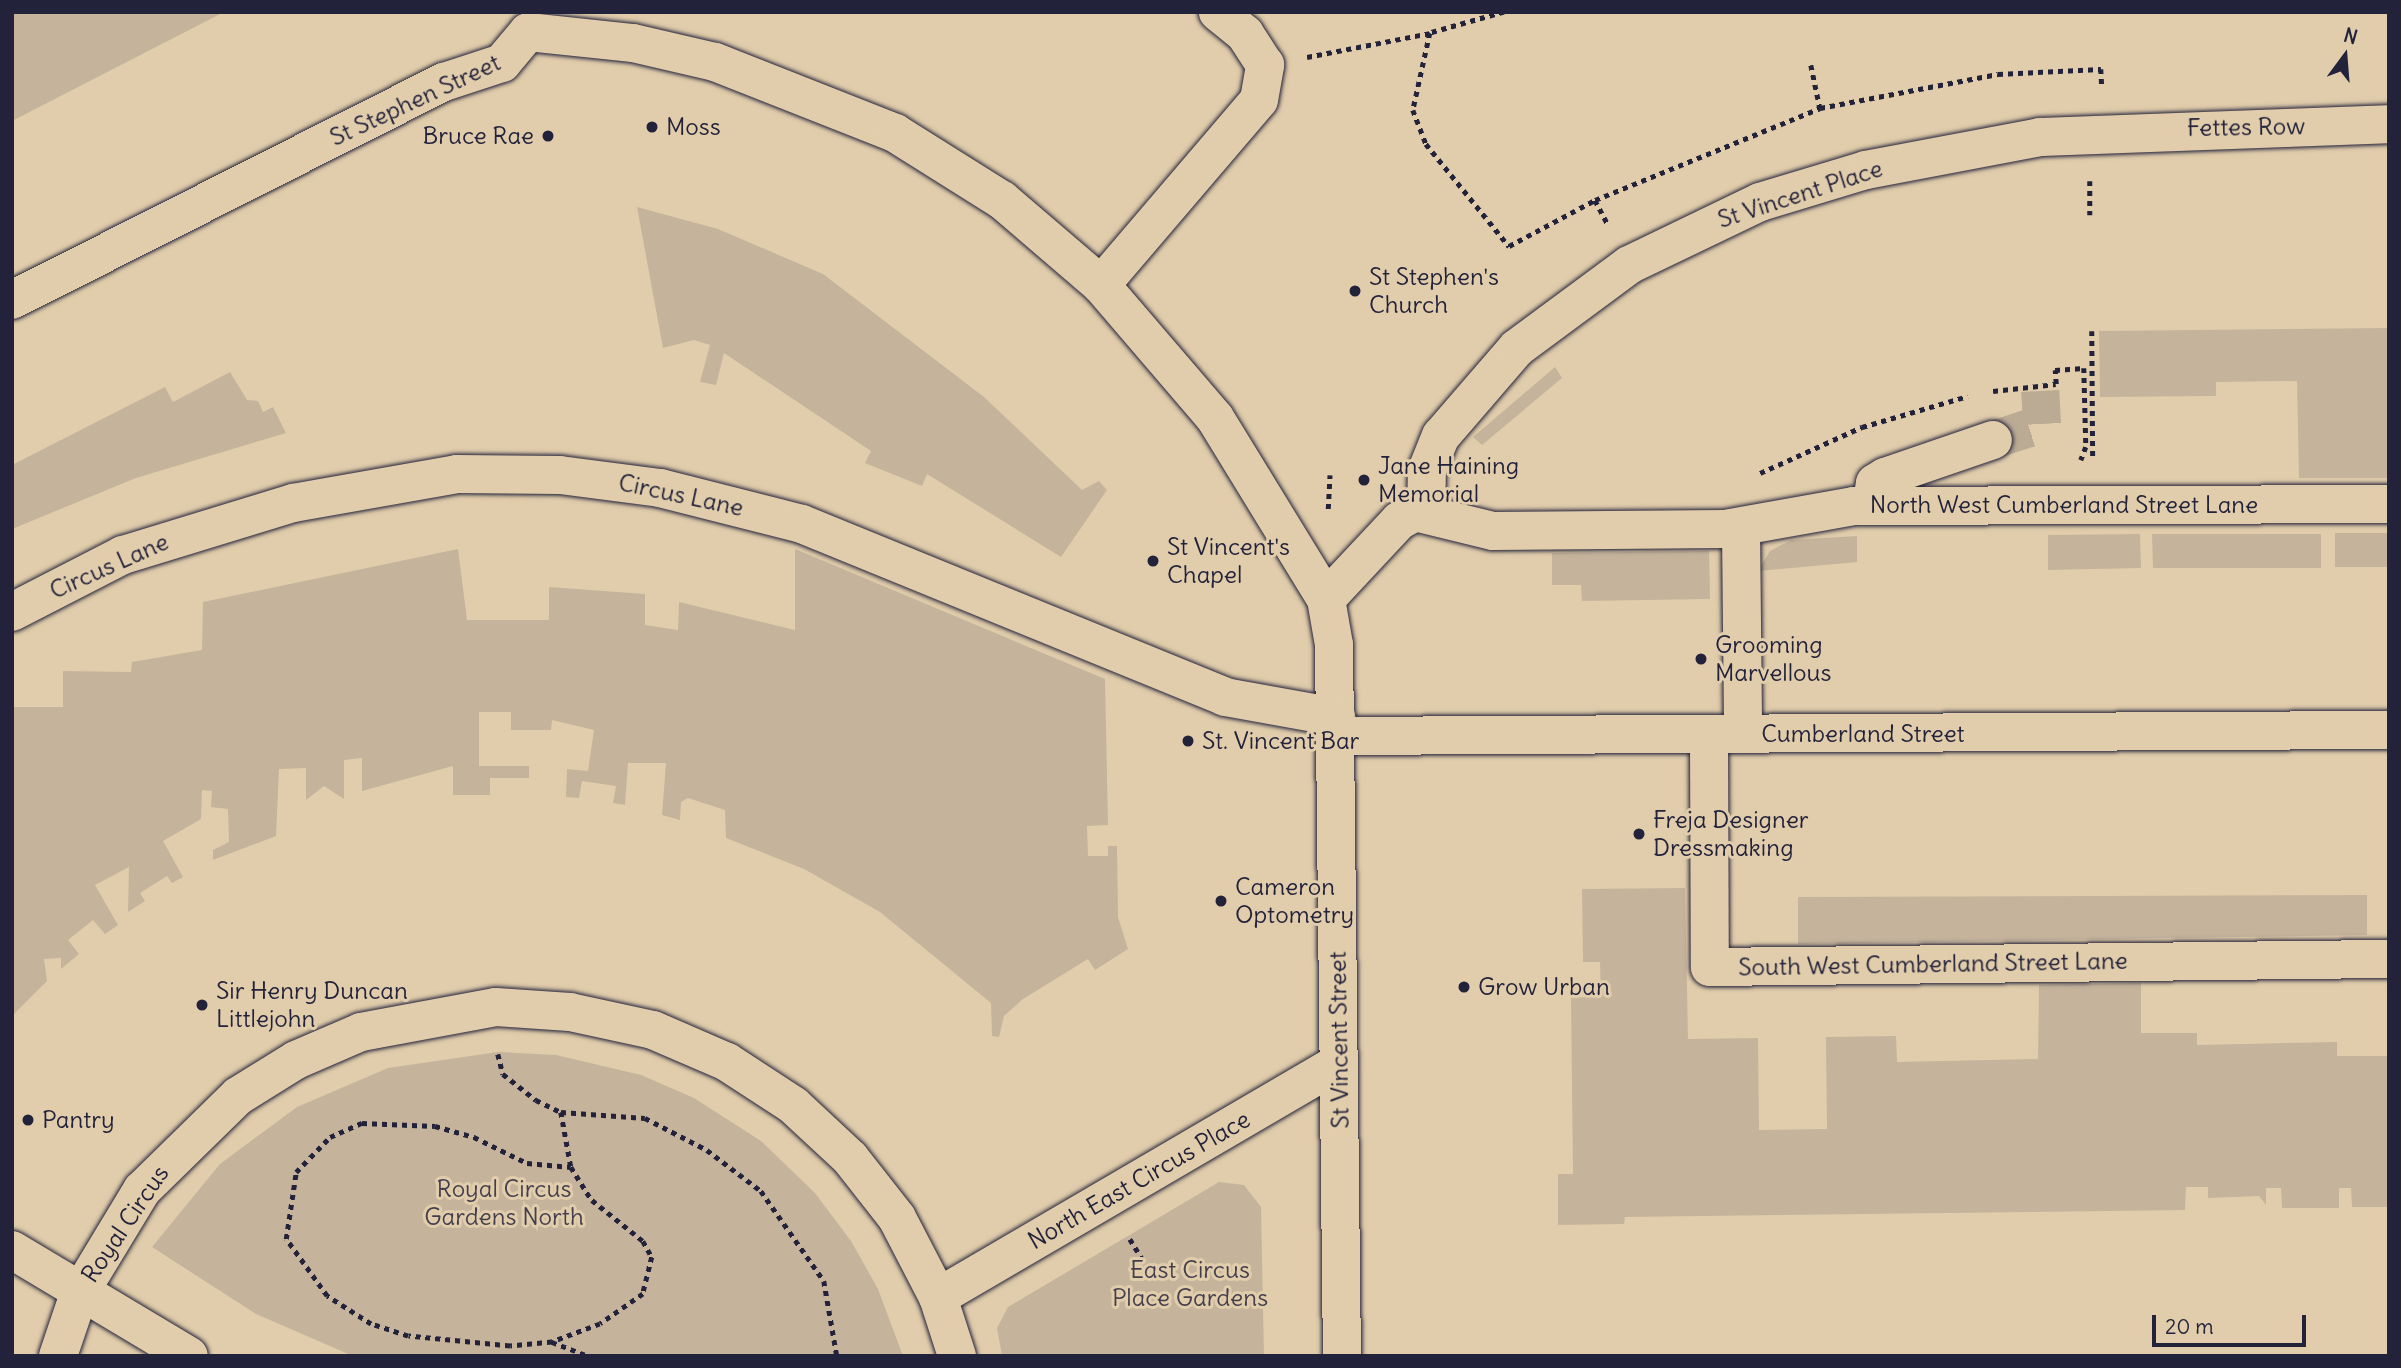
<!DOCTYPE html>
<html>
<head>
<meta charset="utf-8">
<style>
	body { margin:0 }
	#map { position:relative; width:2401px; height:1368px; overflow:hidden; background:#e1cdab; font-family:Delius,sans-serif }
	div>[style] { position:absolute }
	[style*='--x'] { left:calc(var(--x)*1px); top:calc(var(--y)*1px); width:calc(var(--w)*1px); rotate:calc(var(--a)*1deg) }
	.green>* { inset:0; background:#c5b49b }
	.minor-tunnel>* { height:38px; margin-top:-19px; transform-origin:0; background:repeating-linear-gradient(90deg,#bbab95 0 38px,transparent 0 57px) }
	.path>* { height:4.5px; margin-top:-2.25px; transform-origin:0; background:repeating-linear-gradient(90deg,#22223b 0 5px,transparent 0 10px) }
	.roads { filter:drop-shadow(0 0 2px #22223b) drop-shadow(0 0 2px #22223b) }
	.minor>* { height:38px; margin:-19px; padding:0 19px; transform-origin:19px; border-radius:19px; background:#e1cdab }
	.dots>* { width:19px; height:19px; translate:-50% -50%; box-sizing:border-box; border:4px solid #e1cdab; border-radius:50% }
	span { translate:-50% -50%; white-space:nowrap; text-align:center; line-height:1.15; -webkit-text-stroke:6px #e1cdab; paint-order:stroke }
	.street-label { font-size:24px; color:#22223b }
	.poi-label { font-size:24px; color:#22223b }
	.left { translate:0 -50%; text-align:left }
	.right { translate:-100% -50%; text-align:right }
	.park-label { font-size:24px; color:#433f4e }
	.frame { position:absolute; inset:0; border:14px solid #22223b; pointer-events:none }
	.north { position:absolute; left:2310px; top:21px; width:70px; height:70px; -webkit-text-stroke:5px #e1cdab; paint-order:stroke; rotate:16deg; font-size:19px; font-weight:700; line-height:28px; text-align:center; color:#22223b }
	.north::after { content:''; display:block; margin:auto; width:24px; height:32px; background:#22223b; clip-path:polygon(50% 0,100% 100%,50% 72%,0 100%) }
	.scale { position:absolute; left:2152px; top:1315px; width:154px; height:32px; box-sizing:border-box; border:4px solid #22223b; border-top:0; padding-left:9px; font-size:21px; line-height:24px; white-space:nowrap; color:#22223b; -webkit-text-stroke:5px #e1cdab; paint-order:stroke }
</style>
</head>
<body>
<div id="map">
	<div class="green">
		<div style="clip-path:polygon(12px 12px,224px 12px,12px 121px)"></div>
		<div style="clip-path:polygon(637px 207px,718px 229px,823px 274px,984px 397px,1082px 490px,1099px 481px,1107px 490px,1061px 557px,927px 474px,922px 486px,865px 463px,871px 451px,724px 353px,716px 385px,700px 382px,710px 345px,694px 340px,663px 348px)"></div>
		<div style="clip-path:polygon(2389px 328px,2389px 478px,2299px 478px,2297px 381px,2216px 382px,2216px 396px,2100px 397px,2099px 331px)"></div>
		<div style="clip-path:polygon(1555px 367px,1562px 378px,1482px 445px,1473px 437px)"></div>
		<div style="clip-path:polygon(230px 372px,247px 400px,258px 401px,263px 412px,273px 407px,286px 433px,136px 478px,12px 529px,12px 465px,165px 387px,173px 402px)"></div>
		<div style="clip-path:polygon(2335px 533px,2389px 533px,2389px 567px,2335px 567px)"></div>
		<div style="clip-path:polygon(2140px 534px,2141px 568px,2048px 570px,2048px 535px)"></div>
		<div style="clip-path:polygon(2152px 534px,2321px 534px,2321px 568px,2153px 568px)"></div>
		<div style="clip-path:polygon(1857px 536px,1857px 562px,1758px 571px,1770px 551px,1791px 540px)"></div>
		<div style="clip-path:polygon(458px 549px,467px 620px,549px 620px,549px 587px,645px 594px,645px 625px,678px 630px,679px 602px,795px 630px,795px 549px,1105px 679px,1108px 825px,1087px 826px,1088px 856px,1108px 856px,1108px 846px,1117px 846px,1118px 917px,1128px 949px,1095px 970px,1088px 959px,1023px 999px,1004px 1016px,999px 1037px,992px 1036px,991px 1003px,880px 912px,804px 869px,726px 838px,725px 810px,688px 798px,681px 802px,680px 820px,662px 815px,666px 763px,628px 763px,625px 805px,613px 803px,616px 786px,582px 781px,579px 798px,566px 797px,567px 769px,588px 771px,594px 730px,552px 720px,551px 730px,511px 730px,511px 712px,479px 712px,479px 766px,529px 766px,529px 778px,490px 778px,490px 795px,453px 795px,453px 766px,362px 791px,362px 758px,344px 760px,344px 799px,324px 786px,306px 800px,306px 768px,279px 769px,276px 836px,213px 860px,213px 850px,229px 842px,228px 809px,211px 807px,212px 791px,202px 790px,201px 819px,163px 841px,183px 877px,172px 883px,167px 876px,140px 893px,145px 901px,128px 912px,129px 867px,95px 885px,118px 925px,105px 934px,93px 920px,68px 940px,79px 954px,61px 969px,61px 958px,44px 959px,47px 981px,12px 1016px,12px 707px,63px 707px,63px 671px,131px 672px,132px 662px,202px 650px,203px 602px)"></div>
		<div style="clip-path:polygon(1709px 551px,1710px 599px,1582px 601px,1581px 585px,1552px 585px,1552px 553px)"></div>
		<div style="clip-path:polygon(1685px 888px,1688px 1039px,1758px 1038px,1759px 1130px,1827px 1129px,1826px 1037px,1896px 1036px,1897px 1062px,2038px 1059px,2039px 985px,2141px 983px,2141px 1033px,2197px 1033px,2197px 1045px,2337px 1042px,2337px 1056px,2389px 1056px,2389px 1207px,2352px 1207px,2351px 1188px,2339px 1188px,2339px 1208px,2282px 1208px,2281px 1188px,2266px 1188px,2266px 1205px,2259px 1196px,2208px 1198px,2208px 1187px,2186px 1187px,2185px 1210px,1625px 1217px,1624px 1224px,1558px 1225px,1558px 1174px,1573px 1174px,1571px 998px,1601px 996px,1600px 962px,1583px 962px,1582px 889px)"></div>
		<div style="clip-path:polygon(2367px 895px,2367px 935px,1798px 944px,1798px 897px)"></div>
		<div style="clip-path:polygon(498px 1052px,556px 1055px,641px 1075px,694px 1098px,761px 1141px,815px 1193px,851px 1241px,878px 1289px,903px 1356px,353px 1356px,256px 1314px,152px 1247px,220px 1164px,297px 1107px,388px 1068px)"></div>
		<div style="clip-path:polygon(1219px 1182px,1244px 1185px,1261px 1207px,1264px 1356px,1002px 1356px,997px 1328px,1008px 1307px)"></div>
	</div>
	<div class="minor-tunnel">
		<div style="--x:1993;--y:440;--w:52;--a:-18.1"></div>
		<div style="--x:2042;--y:424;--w:33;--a:-93"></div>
	</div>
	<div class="path">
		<div style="--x:1504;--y:12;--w:77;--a:164.2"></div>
		<div style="--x:1430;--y:33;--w:79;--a:102.4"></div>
		<div style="--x:1413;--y:110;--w:36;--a:69"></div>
		<div style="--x:1426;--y:144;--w:132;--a:50.9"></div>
		<div style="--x:1509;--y:246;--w:98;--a:-28.1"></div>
		<div style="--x:1595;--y:200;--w:243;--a:-22.2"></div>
		<div style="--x:1820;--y:108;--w:181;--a:-10.8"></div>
		<div style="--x:1998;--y:74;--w:103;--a:-2.8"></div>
		<div style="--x:2101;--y:69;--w:19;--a:87"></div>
		<div style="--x:1307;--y:57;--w:125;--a:-11"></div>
		<div style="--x:1811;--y:65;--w:44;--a:78.2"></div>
		<div style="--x:2090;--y:181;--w:34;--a:90"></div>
		<div style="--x:1595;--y:200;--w:27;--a:62"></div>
		<div style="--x:2092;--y:331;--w:128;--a:89.6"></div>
		<div style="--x:1993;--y:391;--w:63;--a:-6.3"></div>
		<div style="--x:2056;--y:384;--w:14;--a:-94"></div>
		<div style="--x:2055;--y:370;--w:29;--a:-4"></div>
		<div style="--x:2084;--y:368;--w:79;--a:88.5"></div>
		<div style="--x:2086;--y:447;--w:14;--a:111"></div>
		<div style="--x:1760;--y:473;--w:112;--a:-24.3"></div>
		<div style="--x:1862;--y:427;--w:110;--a:-16.3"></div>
		<div style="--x:1328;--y:509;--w:34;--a:-87"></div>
		<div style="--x:498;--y:1054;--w:21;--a:76"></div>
		<div style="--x:503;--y:1074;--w:42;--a:38.2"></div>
		<div style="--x:536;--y:1100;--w:28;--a:26"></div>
		<div style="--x:561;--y:1112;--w:84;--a:4.1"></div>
		<div style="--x:645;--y:1118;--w:70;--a:27.3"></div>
		<div style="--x:707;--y:1150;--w:68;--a:37.2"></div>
		<div style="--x:761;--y:1191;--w:110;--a:55"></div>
		<div style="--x:824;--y:1281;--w:76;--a:80.2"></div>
		<div style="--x:561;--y:1112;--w:56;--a:79.7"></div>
		<div style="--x:571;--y:1167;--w:39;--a:58"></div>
		<div style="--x:592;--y:1200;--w:65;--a:38.8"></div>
		<div style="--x:643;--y:1241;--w:18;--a:61"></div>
		<div style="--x:652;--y:1257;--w:38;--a:104"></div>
		<div style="--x:643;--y:1294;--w:52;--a:145.1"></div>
		<div style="--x:600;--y:1324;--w:51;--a:159.4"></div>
		<div style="--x:552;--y:1342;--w:42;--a:174.6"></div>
		<div style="--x:510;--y:1346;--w:102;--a:-174.4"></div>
		<div style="--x:408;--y:1336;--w:39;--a:-162"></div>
		<div style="--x:371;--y:1324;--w:52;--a:-147.5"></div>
		<div style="--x:327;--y:1296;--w:70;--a:-125.7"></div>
		<div style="--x:286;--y:1239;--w:68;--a:-81.5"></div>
		<div style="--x:296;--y:1172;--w:49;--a:-45.8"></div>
		<div style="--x:330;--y:1137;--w:35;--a:-24"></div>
		<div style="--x:362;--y:1123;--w:73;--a:2.4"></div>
		<div style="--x:435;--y:1126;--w:41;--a:15.8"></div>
		<div style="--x:474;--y:1137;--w:59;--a:26.1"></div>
		<div style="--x:527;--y:1163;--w:44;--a:5.2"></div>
		<div style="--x:1130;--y:1239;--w:48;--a:58.6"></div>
		<div style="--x:552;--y:1342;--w:39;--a:21"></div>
	</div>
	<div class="roads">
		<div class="minor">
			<div style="--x:528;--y:32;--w:106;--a:6"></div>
			<div style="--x:633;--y:43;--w:84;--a:13"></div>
			<div style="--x:715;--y:62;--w:193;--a:21.5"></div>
			<div style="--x:895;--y:133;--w:126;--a:32.1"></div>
			<div style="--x:1002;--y:200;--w:130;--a:40.6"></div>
			<div style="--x:1101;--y:285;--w:175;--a:49.4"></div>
			<div style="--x:1215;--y:418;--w:212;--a:58.5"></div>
			<div style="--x:1326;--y:599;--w:47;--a:80.1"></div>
			<div style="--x:1334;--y:645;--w:711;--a:89.36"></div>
			<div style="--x:1101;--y:285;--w:243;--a:-49.5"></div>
			<div style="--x:1259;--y:100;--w:36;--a:-80"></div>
			<div style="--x:1265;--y:65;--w:37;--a:-123"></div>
			<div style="--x:1245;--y:34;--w:35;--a:-141"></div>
			<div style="--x:12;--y:300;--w:484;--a:-26.8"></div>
			<div style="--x:444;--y:82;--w:61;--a:-18.1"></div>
			<div style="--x:502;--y:63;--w:40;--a:-50"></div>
			<div style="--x:1871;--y:506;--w:23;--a:-80"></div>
			<div style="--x:1875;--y:483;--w:12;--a:-31"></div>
			<div style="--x:1885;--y:477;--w:114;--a:-18.9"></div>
			<div style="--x:1426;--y:513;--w:43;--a:-88.7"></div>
			<div style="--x:1427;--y:470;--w:37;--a:-68"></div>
			<div style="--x:1441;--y:436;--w:116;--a:-49.2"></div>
			<div style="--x:1517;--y:348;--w:139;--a:-36.5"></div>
			<div style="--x:1629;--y:265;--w:145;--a:-25.7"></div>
			<div style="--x:1760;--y:202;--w:111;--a:-16.8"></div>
			<div style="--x:1866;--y:170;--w:177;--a:-10.7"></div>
			<div style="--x:2040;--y:137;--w:349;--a:-2.1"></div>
			<div style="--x:1741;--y:529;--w:205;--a:89.4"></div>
			<div style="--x:1326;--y:599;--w:107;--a:-46.9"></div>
			<div style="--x:1399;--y:521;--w:18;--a:-29"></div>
			<div style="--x:1415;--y:512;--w:80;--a:13.7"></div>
			<div style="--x:1493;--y:531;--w:232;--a:-0.5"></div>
			<div style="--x:1725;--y:529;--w:131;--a:-10.1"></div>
			<div style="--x:1854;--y:506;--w:535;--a:-0.21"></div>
			<div style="--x:12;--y:612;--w:125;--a:-27.2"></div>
			<div style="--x:123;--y:555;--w:178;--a:-17"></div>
			<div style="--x:293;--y:503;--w:167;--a:-10"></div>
			<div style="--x:457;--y:474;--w:103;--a:0.6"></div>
			<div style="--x:560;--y:475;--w:101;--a:7.4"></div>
			<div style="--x:660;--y:488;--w:146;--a:14.2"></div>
			<div style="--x:802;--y:524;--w:457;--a:22.2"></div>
			<div style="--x:1225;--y:697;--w:113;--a:10.2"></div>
			<div style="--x:1709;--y:735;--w:232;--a:89.8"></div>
			<div style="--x:1710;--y:967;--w:679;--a:-0.68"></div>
			<div style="--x:1337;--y:736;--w:1052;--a:-0.33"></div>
			<div style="--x:12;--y:1250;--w:206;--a:30.9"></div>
			<div style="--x:938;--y:1297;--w:464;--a:-30.3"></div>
			<div style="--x:58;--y:1356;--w:65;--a:-71.3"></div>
			<div style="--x:79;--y:1294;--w:122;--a:-58.8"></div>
			<div style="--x:142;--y:1190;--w:134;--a:-44.4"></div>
			<div style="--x:238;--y:1096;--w:68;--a:-31.8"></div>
			<div style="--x:296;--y:1060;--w:71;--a:-23.3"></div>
			<div style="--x:361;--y:1032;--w:137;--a:-10.5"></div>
			<div style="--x:496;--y:1007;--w:74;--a:3.9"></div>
			<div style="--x:570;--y:1012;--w:85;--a:12.2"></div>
			<div style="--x:653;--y:1030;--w:81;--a:23.4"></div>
			<div style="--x:727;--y:1062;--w:79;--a:33.1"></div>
			<div style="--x:793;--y:1105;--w:78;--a:42.9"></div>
			<div style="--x:850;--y:1158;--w:76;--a:51.9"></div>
			<div style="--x:897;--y:1218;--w:89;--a:62.6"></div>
			<div style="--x:938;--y:1297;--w:62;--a:72.1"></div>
		</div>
	</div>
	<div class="dots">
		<div style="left:652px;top:127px;background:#22223b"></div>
		<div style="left:548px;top:136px;background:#22223b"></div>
		<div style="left:1355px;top:291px;background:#22223b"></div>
		<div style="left:1364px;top:480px;background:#22223b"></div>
		<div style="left:1153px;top:561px;background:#22223b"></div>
		<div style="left:1701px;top:659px;background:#22223b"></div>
		<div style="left:1188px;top:741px;background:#22223b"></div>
		<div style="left:1639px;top:834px;background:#22223b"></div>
		<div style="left:1221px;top:901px;background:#22223b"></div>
		<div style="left:1464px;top:987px;background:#22223b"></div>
		<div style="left:202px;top:1005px;background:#22223b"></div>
		<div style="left:28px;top:1120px;background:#22223b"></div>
	</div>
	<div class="street-label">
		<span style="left:415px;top:100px;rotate:-25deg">St Stephen Street</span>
		<span style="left:2246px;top:127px;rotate:-1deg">Fettes Row</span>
		<span style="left:1800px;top:194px;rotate:-18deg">St Vincent Place</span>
		<span style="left:681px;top:495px;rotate:12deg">Circus Lane</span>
		<span style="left:2064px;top:505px">North West Cumberland Street Lane</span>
		<span style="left:109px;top:566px;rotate:-24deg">Circus Lane</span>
		<span style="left:1863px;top:734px">Cumberland Street</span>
		<span style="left:1933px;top:964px;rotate:-1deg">South West Cumberland Street Lane</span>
		<span style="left:1339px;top:1040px;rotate:-91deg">St Vincent Street</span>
		<span style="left:1139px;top:1180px;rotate:-30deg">North East Circus Place</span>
		<span style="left:125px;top:1224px;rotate:-56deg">Royal Circus</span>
	</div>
	<div class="poi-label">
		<span class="left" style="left:666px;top:127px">Moss</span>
		<span class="right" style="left:534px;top:136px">Bruce Rae</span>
		<span class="left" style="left:1369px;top:291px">St Stephen's<br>Church</span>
		<span class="left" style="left:1378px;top:480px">Jane Haining<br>Memorial</span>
		<span class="left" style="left:1167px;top:561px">St Vincent's<br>Chapel</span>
		<span class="left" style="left:1715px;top:659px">Grooming<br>Marvellous</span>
		<span class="left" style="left:1202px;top:741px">St. Vincent Bar</span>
		<span class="left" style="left:1653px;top:834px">Freja Designer<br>Dressmaking</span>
		<span class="left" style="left:1235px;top:901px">Cameron<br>Optometry</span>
		<span class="left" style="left:1478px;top:987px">Grow Urban</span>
		<span class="left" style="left:216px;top:1005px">Sir Henry Duncan<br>Littlejohn</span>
		<span class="left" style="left:42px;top:1120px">Pantry</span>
	</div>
	<div class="park-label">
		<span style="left:504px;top:1203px">Royal Circus<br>Gardens North</span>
		<span style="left:1190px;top:1284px">East Circus<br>Place Gardens</span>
	</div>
	<div class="frame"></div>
	<div class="north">N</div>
	<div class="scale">20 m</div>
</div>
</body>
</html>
